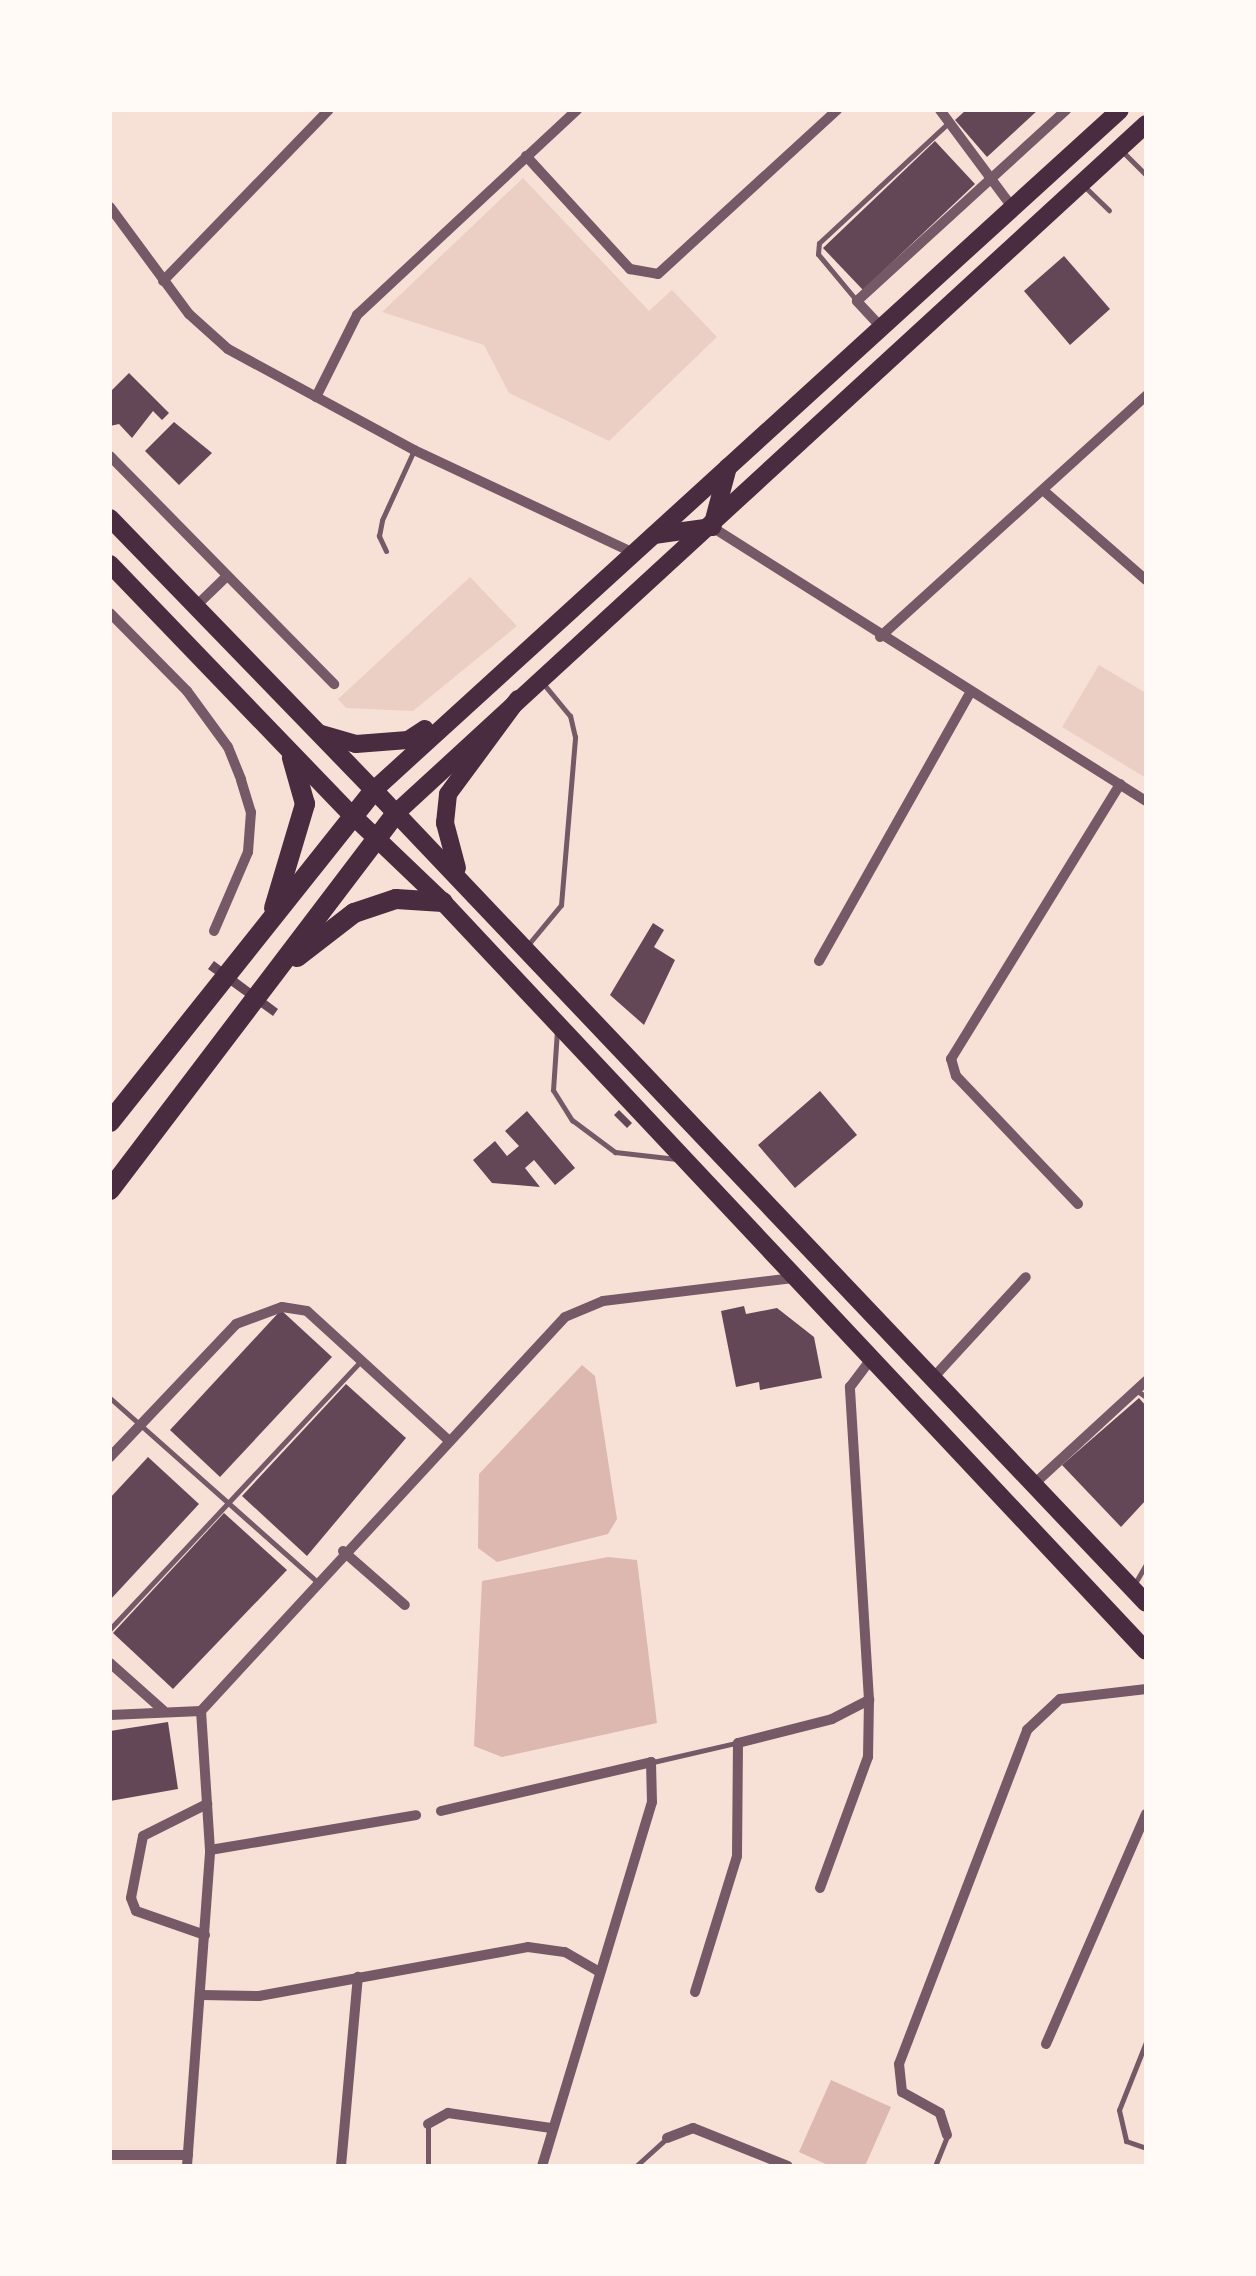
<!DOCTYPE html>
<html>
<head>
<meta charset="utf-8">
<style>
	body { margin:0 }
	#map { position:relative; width:1256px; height:2276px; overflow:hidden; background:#f7e1d7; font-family:"IBM Plex Sans",sans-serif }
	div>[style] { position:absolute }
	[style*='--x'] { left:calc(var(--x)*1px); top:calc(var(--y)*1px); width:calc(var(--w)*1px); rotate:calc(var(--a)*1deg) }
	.green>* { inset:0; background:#ebcfc5 }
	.water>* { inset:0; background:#dcb8b0 }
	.building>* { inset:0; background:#644757 }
	.service>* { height:5px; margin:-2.5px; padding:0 2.5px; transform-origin:2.5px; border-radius:2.5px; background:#755966 }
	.minor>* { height:10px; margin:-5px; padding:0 5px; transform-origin:5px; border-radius:5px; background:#755966 }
	.primary>* { height:18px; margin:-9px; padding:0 9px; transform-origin:9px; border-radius:9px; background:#4a2c40 }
	.trunk>* { height:18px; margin:-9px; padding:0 9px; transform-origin:9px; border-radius:9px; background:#4a2c40 }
	.motorway>* { height:20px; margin:-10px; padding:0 10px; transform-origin:10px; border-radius:10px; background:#4a2c40 }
	span { translate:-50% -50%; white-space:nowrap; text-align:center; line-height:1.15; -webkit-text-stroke:9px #fffaf5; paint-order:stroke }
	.frame { position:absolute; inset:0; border:112px solid #fffaf5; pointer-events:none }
</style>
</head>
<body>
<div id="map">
	<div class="green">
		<div style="clip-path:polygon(523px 178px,649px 311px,672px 290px,717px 337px,609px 441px,509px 393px,484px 345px,382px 312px)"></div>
		<div style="clip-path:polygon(470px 577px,517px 626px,413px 711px,346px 708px,338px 699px)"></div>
		<div style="clip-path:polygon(1099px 665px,1146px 693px,1146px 778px,1062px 727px)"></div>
	</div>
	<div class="water">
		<div style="clip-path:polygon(582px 1365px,595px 1376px,617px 1519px,608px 1534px,497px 1562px,478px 1548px,479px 1474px)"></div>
		<div style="clip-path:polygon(608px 1557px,637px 1560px,657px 1723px,502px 1757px,474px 1746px,482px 1581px)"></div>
		<div style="clip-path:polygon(831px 2080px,891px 2107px,865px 2166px,830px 2166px,799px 2152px)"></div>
	</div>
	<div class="building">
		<div style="clip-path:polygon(966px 110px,1038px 110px,987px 157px,955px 120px)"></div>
		<div style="clip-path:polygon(935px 141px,975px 184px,863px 290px,823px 248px)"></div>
		<div style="clip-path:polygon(1064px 256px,1110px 309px,1070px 345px,1024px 291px)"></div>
		<div style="clip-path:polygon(129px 373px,169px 413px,162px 420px,153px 411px,132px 438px,119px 424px,110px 426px,110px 392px)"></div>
		<div style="clip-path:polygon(174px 422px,212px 453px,179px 485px,145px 451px)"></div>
		<div style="clip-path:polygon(653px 923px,664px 930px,654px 947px,675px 960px,644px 1025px,610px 995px)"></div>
		<div style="clip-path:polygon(214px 961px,278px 1009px,273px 1016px,208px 969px)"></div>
		<div style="clip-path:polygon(820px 1091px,857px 1135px,795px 1188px,758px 1145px)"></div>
		<div style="clip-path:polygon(619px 1110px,632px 1123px,627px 1128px,614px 1115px)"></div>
		<div style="clip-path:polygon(527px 1111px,575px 1168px,555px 1185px,534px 1160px,525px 1168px,540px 1187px,492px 1183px,473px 1160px,495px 1141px,507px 1156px,519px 1146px,505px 1131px)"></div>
		<div style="clip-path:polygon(744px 1306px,746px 1314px,777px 1308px,814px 1337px,822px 1378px,760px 1390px,759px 1382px,736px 1387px,721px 1311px)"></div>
		<div style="clip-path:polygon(281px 1310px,332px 1357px,220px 1477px,170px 1430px)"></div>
		<div style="clip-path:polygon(346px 1384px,406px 1438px,307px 1556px,242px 1496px)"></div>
		<div style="clip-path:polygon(1139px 1398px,1146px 1406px,1146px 1500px,1121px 1527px,1062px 1465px)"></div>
		<div style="clip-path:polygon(148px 1457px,199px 1504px,110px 1600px,110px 1498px)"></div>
		<div style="clip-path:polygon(224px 1513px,287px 1570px,173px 1689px,113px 1633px)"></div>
		<div style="clip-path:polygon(168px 1722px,178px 1789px,110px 1801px,110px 1731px)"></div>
	</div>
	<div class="service">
		<div style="--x:1123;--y:152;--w:33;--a:45"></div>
		<div style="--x:1086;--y:188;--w:32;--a:44"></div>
		<div style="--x:857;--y:301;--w:61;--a:-129.7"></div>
		<div style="--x:818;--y:254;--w:11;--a:-85"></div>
		<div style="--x:819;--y:243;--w:175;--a:-42.9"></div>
		<div style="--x:386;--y:551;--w:17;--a:-115"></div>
		<div style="--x:379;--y:536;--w:16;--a:-79"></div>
		<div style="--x:382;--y:520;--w:77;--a:-65.4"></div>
		<div style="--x:527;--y:946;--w:53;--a:-50.3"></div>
		<div style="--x:561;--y:905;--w:169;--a:-85.2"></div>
		<div style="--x:575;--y:737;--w:22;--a:-103"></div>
		<div style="--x:570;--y:716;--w:44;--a:-129.5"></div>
		<div style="--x:557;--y:1030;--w:60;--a:93.8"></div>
		<div style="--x:553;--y:1090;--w:36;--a:58"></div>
		<div style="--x:572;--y:1120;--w:54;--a:36.7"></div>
		<div style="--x:615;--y:1152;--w:62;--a:6.4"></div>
		<div style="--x:1136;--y:1390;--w:12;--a:35"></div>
		<div style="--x:110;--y:1398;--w:276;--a:41.6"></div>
		<div style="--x:1134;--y:1585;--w:24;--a:-60"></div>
		<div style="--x:110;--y:1629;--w:367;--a:-46.9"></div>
		<div style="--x:653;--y:1762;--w:84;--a:-13"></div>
		<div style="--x:1146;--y:2042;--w:73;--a:111.7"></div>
		<div style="--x:1119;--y:2110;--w:32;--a:77"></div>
		<div style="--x:1126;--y:2141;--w:21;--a:19"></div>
		<div style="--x:428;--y:2166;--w:42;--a:-90"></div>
		<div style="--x:636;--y:2166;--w:42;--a:-42.1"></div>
		<div style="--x:935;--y:2166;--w:32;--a:-68"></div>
	</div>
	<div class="minor">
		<div style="--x:940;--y:110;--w:121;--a:53.4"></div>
		<div style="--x:526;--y:156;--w:154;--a:47.4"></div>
		<div style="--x:630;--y:269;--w:28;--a:10"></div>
		<div style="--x:658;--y:274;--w:243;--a:-42.5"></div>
		<div style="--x:110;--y:207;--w:133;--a:53.6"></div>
		<div style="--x:189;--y:314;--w:52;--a:41.9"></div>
		<div style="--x:228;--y:349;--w:212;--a:28.5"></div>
		<div style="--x:414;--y:450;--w:238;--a:25.1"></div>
		<div style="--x:163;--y:281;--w:238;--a:-45.9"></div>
		<div style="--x:880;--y:326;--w:34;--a:-133"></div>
		<div style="--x:857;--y:301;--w:283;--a:-42.4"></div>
		<div style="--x:316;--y:397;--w:92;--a:-63.4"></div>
		<div style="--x:357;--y:315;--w:301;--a:-43"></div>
		<div style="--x:110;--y:456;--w:320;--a:45.5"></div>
		<div style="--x:1044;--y:491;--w:135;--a:41.1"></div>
		<div style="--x:712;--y:527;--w:513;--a:32.27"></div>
		<div style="--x:196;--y:606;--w:43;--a:-44.1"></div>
		<div style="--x:110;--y:613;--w:110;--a:45.4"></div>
		<div style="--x:187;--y:691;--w:69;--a:53.8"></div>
		<div style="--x:228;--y:747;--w:35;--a:68"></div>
		<div style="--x:241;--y:780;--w:34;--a:73"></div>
		<div style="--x:251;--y:812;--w:40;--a:94.3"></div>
		<div style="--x:248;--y:852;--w:86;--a:113.3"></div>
		<div style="--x:880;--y:637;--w:359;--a:-42.2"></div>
		<div style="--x:819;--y:961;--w:308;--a:-60.6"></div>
		<div style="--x:1078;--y:1204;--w:177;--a:-133.6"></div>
		<div style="--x:956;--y:1076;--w:18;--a:-106"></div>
		<div style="--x:951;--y:1059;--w:323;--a:-58.4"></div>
		<div style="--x:933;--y:1378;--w:137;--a:-47.4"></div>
		<div style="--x:110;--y:1457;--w:183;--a:-46.5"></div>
		<div style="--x:236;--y:1324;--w:49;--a:-20.3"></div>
		<div style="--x:282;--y:1307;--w:25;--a:9"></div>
		<div style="--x:307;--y:1311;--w:190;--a:42.4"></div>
		<div style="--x:1034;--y:1484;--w:152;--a:-42.6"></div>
		<div style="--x:343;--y:1551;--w:82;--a:41.1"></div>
		<div style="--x:110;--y:1663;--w:71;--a:41.6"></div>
		<div style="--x:110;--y:1715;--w:91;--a:-2.5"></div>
		<div style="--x:201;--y:1711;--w:536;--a:-47.27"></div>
		<div style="--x:565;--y:1317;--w:41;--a:-22.8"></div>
		<div style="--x:603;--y:1301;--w:192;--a:-6.9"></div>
		<div style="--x:441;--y:1811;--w:216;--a:-13.1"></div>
		<div style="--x:651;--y:1762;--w:40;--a:88.6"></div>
		<div style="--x:652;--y:1802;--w:380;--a:106.8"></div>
		<div style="--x:210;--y:1850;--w:209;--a:-9.6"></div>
		<div style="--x:820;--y:1888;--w:140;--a:-69.9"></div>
		<div style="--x:868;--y:1757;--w:57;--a:-89"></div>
		<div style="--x:205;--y:1935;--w:73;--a:-160.8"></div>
		<div style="--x:136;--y:1911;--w:14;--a:-111"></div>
		<div style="--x:131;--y:1898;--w:63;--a:-79"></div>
		<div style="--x:143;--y:1836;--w:72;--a:-26.6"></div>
		<div style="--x:695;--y:1992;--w:142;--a:-72.8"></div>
		<div style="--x:737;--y:1856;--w:113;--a:-89.5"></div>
		<div style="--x:738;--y:1743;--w:97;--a:-14.3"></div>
		<div style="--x:832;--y:1719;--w:42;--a:-27.2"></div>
		<div style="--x:869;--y:1700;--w:314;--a:-93.5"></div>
		<div style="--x:850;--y:1387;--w:36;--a:-53"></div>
		<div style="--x:202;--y:1995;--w:57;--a:1"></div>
		<div style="--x:259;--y:1996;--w:273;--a:-10.3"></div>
		<div style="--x:528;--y:1947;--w:37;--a:8"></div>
		<div style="--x:565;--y:1952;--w:39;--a:30"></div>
		<div style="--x:1046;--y:2044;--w:251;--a:-66.5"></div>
		<div style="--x:428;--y:2124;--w:23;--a:-29"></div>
		<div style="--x:448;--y:2113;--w:104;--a:8.3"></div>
		<div style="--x:947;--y:2135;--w:23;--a:-108"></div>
		<div style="--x:940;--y:2113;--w:43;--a:-151.1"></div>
		<div style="--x:902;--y:2092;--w:28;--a:-96"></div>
		<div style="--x:899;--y:2064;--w:358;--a:-69"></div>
		<div style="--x:1027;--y:1730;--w:45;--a:-43.2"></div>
		<div style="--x:1060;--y:1699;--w:87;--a:-6.6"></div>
		<div style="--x:667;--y:2138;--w:28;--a:-21"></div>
		<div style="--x:693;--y:2128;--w:102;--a:21.8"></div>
		<div style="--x:110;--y:2155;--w:78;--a:0"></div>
		<div style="--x:187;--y:2166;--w:317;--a:-85.8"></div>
		<div style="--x:210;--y:1850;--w:139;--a:-93.7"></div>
		<div style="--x:341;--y:2166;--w:190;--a:-84.9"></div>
	</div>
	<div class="primary">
		<div style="--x:110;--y:518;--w:379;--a:45.9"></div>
		<div style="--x:374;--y:790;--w:1009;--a:-42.35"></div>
		<div style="--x:712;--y:527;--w:62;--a:-75.1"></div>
		<div style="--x:654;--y:535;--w:59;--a:-7.9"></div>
		<div style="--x:110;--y:564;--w:347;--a:46.1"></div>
		<div style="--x:321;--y:734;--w:36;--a:16"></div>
		<div style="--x:356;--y:744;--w:52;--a:-4.4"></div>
		<div style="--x:408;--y:740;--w:20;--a:-33"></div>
		<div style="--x:396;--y:813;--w:1018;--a:-42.57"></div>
	</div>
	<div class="trunk">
		<div style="--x:374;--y:790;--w:1121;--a:46.48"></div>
		<div style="--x:351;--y:814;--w:127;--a:43.7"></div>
		<div style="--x:443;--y:902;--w:1027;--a:46.81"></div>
		<div style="--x:457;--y:868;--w:47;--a:-104.9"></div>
		<div style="--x:445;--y:823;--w:29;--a:-84"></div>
		<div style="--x:448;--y:794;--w:118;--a:-53.6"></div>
	</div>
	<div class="motorway">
		<div style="--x:274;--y:908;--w:109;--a:-73.4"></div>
		<div style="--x:305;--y:804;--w:48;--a:-105.8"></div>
		<div style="--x:297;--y:957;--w:72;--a:-37.7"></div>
		<div style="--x:354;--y:913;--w:44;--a:-18.4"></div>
		<div style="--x:396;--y:899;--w:47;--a:3.7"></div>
		<div style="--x:110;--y:1122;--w:424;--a:-51.5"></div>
		<div style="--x:110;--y:1190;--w:473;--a:-52.8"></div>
	</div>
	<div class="frame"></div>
</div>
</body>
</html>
